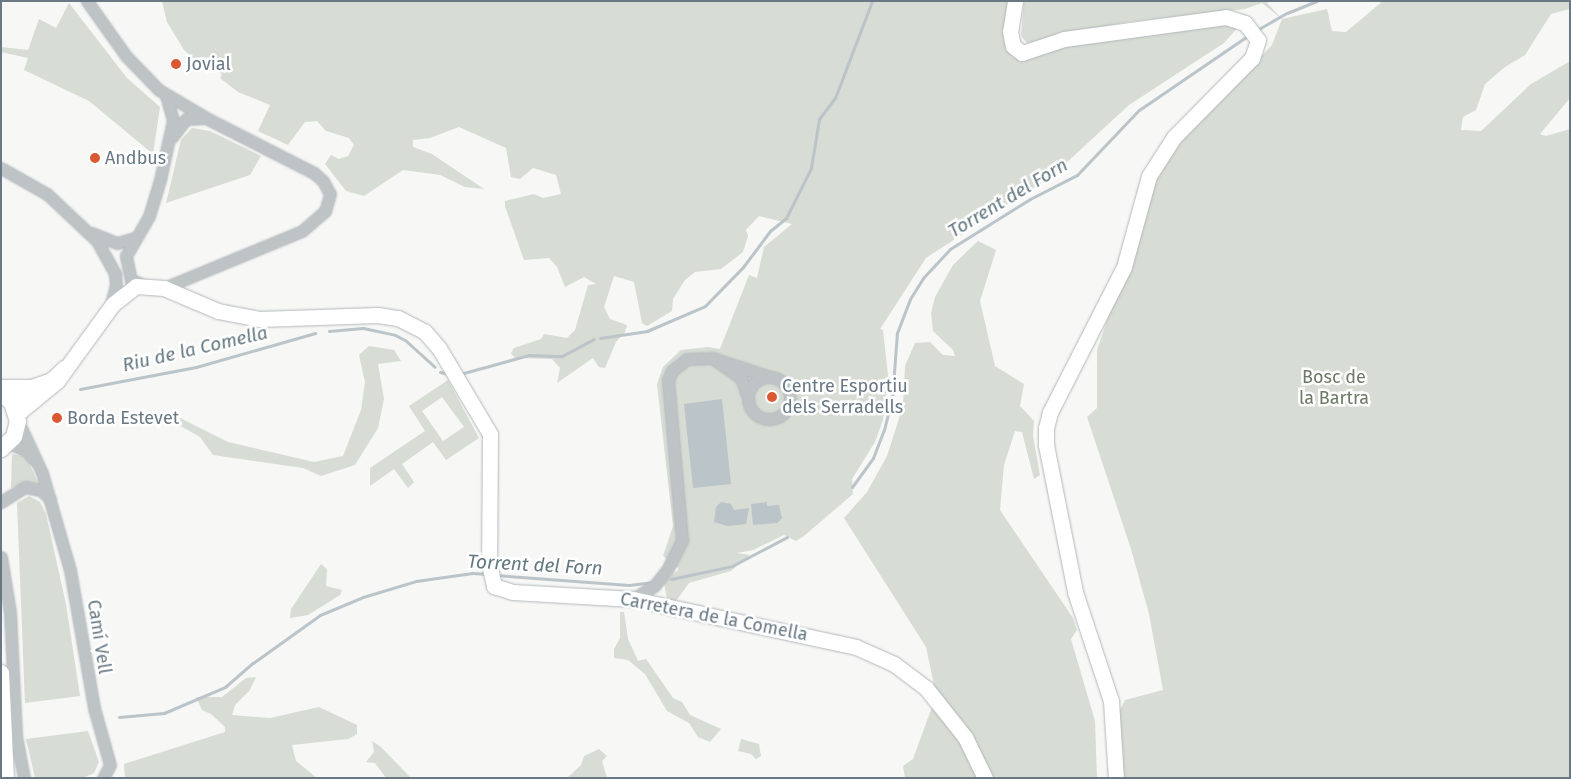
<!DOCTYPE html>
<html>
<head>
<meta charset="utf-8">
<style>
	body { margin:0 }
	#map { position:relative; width:1571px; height:779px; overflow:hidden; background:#f7f7f5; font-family:"Fira Sans",sans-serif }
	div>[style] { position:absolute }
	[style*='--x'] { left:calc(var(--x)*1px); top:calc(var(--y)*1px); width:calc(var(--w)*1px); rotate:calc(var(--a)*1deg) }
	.green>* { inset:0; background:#d7dcd4 }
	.water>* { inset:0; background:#bac4c9 }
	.stream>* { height:3px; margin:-1.5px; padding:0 1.5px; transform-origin:1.5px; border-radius:1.5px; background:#bac4c9 }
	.roads { filter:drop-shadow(0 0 1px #b2b7bb) drop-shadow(0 0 1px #b2b7bb) }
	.minor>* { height:11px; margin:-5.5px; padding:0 5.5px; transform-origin:5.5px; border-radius:5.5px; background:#bec3c6 }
	.minor>.ring { margin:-5.5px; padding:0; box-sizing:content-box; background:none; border:11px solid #bec3c6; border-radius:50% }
	.major>* { height:15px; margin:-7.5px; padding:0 7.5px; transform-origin:7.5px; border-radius:7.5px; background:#fff }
	.highway>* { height:16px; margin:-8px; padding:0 8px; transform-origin:8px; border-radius:8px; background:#fff }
	.dots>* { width:14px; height:14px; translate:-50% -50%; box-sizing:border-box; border:2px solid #fff; border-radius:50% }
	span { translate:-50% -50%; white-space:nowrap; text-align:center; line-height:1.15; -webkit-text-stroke:5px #fff; paint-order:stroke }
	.poi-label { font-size:18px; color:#687884 }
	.left { translate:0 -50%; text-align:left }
	.park-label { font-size:18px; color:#6b7b66 }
	.street-label { font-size:18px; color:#687884 }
	.water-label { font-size:19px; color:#63787f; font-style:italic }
	.frame { position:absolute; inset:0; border:2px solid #687884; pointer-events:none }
</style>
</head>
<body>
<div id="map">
	<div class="green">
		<div style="clip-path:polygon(162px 1px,1008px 1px,1019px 58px,1031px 59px,1061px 47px,1205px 23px,1241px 24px,1224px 43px,1129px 105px,1053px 175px,926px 258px,880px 329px,883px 330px,888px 375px,883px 420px,875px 442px,852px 479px,853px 494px,804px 536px,796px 541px,784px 535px,753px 550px,737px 553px,750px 555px,731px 571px,689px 583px,674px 604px,667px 599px,664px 583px,679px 569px,663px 556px,673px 526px,657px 384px,663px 367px,681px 350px,708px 347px,720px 349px,749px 275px,757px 278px,764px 247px,792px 224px,759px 216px,746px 230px,748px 236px,743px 252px,721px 269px,695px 272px,685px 280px,673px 299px,672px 311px,647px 326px,642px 323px,634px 282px,614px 276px,604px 307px,610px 319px,627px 325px,625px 332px,616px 342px,605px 368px,599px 367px,593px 358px,557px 383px,560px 368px,552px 359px,515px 358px,511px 353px,514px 348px,541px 339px,544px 334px,567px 338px,575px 330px,588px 285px,596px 284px,584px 277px,565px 287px,557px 267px,549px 258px,524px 260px,505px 206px,505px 201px,534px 194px,543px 198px,561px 194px,556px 175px,533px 168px,520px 179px,511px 177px,506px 148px,459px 127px,430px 138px,413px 140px,413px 147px,432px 154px,484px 189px,465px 187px,440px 175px,403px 170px,364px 196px,346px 191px,325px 164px,331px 155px,339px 159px,348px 156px,354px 145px,349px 138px,326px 131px,317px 121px,305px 122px,288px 145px,258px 131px,270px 105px,238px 92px,220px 78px,222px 74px,195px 60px,184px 50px,167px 22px)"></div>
		<div style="clip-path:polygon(1024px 1px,1269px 1px,1267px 3px,1282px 19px,1327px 9px,1332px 31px,1346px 32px,1383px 1px,1570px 1px,1570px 9px,1551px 14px,1525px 55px,1505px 67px,1485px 84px,1476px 110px,1463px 117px,1461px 130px,1481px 131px,1531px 84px,1570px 61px,1570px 98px,1540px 134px,1546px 136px,1570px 129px,1570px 778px,1118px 778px,1119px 712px,1125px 700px,1163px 690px,1149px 614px,1131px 549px,1087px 417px,1097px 408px,1097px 350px,1158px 170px,1176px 143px,1272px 45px,1282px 19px,1262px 3px,1245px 9px,1127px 22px,1027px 43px,1021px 36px)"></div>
		<div style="clip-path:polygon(69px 3px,127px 78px,160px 107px,153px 154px,89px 101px,24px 70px,28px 58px,1px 52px,1px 47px,28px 50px,39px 19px,56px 28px)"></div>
		<div style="clip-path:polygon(192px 128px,210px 131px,261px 156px,250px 175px,166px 203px,181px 140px)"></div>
		<div style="clip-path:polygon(978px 241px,996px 250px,980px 301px,995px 366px,1024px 384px,1020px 406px,1034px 421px,1033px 436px,1040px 475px,1034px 479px,1022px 432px,1015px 431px,1004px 465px,1000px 510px,1073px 618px,1077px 630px,1071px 639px,1095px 721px,1097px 778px,905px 778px,903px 766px,913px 759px,933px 704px,934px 685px,926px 647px,844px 518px,867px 492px,887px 456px,903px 406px,905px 366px,915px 343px,930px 342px,943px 355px,955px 356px,953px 350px,933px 331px,931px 313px,935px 297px,953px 265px)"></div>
		<div style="clip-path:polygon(369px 346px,394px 350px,401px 361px,378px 364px,384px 399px,378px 428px,355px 465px,321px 476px,303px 468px,213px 455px,200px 437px,163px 416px,172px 414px,228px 442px,314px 462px,343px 456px,361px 410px,365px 382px,359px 355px)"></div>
		<div style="clip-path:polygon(evenodd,448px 380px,479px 438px,446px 460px,433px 442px,402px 464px,414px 482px,408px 488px,394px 469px,370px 486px,370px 468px,425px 431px,409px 406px,448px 380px,442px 397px,464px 427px,443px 441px,422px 411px,442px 397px)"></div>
		<div style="clip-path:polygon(12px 454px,26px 457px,39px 484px,27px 482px,11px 488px)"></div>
		<div style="clip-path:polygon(29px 496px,40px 502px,46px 514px,66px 604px,80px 696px,25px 703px,17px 503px)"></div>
		<div style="clip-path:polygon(321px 564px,327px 569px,326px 586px,342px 590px,340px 595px,308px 615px,290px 618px,291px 609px)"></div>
		<div style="clip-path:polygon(620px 612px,624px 612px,628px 639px,638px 661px,646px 659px,673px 698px,682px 702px,690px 715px,721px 729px,710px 742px,698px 737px,689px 723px,667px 711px,645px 674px,628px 660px,614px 658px,614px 649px,620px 638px)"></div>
		<div style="clip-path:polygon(256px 677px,250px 690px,235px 705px,232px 715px,270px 718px,319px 707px,357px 725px,357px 734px,348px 739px,292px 745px,296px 761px,317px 778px,125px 778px,124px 764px,225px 732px,225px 727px,211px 714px,202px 710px,196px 697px,222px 697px,246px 678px)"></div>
		<div style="clip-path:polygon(88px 731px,99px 762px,94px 773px,83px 778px,35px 778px,26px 739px)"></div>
		<div style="clip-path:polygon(741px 739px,759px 744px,761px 756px,756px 759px,751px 754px,738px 751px)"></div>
		<div style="clip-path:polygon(372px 741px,381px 747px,411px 778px,386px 778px,375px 763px,366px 762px,374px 752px)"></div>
		<div style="clip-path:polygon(599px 749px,607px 756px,602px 761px,607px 778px,567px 778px,581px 765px,584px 756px)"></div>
	</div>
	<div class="water">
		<div style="clip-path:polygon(722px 399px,731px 484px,693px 488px,684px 404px)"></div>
		<div style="clip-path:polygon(721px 502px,731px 504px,734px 510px,749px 508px,746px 524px,727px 526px,714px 522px,716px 507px)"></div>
		<div style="clip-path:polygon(767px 502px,767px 506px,779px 505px,782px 518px,777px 523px,753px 525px,751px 504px)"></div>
	</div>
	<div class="stream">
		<div style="--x:1257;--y:30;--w:34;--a:-30"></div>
		<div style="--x:1287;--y:13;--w:32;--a:-22"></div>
		<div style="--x:329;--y:331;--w:34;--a:-5"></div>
		<div style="--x:363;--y:328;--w:33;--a:12"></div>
		<div style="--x:395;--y:335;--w:11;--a:27"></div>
		<div style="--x:405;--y:340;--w:40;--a:42"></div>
		<div style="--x:600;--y:338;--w:48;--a:-8.5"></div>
		<div style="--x:647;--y:331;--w:63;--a:-23.3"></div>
		<div style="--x:705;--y:306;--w:54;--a:-45.7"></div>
		<div style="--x:743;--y:267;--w:45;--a:-53.1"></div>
		<div style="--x:770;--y:231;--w:21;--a:-39"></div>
		<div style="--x:786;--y:218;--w:56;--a:-63.4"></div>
		<div style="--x:811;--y:168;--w:50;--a:-80.7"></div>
		<div style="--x:819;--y:119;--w:26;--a:-53"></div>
		<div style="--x:835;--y:98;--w:104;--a:-69.1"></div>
		<div style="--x:440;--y:372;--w:9;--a:13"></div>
		<div style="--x:460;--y:374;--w:72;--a:-15.4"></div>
		<div style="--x:529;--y:355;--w:33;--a:2"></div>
		<div style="--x:562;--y:356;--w:36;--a:-28"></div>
		<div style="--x:80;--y:389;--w:118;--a:-10.7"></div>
		<div style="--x:196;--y:367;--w:124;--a:-15.9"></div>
		<div style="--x:852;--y:487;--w:36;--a:-54"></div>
		<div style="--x:873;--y:458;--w:30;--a:-69"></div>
		<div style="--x:884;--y:430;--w:32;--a:-76"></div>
		<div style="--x:892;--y:399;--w:66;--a:-85.7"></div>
		<div style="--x:897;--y:333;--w:36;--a:-69"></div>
		<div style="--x:910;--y:299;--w:25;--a:-58"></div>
		<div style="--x:923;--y:278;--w:40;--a:-47"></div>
		<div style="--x:950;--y:249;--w:94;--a:-32"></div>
		<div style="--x:1030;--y:199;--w:53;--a:-27.1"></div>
		<div style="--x:1077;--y:175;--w:90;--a:-46.4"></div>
		<div style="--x:1139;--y:110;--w:133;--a:-34.3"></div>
		<div style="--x:495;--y:575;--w:134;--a:4.3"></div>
		<div style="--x:629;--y:585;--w:25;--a:-7"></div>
		<div style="--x:671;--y:579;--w:62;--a:-12"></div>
		<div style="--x:732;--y:566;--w:62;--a:-27.8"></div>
		<div style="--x:119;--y:717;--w:45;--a:-5.1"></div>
		<div style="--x:164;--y:713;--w:66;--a:-23.1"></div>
		<div style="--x:225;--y:687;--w:37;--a:-41"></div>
		<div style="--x:253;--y:663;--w:82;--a:-35.6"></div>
		<div style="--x:320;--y:615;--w:47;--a:-22.7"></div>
		<div style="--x:363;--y:597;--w:55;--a:-16.8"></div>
		<div style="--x:416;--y:581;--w:57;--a:-8.1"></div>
		<div style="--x:472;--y:573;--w:15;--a:4"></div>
	</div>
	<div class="roads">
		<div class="minor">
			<div style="--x:87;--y:1;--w:67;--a:54.7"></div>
			<div style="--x:126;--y:56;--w:47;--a:45.9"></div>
			<div style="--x:159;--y:90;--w:57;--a:30.6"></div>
			<div style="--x:208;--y:119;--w:119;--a:27"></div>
			<div style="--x:314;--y:173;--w:12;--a:42"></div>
			<div style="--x:323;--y:181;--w:15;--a:62"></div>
			<div style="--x:330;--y:194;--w:18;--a:106"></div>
			<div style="--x:325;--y:211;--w:30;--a:139"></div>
			<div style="--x:302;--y:231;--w:149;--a:157.6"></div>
			<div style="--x:172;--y:137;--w:23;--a:-52"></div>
			<div style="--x:186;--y:119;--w:18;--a:-3"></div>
			<div style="--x:1;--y:168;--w:53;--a:29.5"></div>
			<div style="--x:47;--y:194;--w:69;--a:43.2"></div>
			<div style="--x:97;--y:241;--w:38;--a:61"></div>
			<div style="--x:115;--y:274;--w:11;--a:85"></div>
			<div style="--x:116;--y:285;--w:23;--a:105"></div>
			<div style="--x:92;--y:233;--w:27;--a:22"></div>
			<div style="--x:117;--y:243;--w:19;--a:-16"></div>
			<div style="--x:144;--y:285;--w:14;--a:-159"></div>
			<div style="--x:131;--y:280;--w:25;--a:-102"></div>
			<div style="--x:126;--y:256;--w:46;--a:-60.1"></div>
			<div style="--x:149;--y:216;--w:38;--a:-73"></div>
			<div style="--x:160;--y:180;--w:61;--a:-77.8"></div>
			<div style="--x:173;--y:120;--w:25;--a:-106"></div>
			<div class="ring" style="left:748px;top:377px;width:31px;height:31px"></div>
			<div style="--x:748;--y:398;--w:21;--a:-109"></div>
			<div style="--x:741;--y:378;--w:35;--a:-145"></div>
			<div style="--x:712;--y:358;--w:61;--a:18.1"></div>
			<div style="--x:18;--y:421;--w:57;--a:65.2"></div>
			<div style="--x:42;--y:473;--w:101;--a:73.9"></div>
			<div style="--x:70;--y:570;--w:140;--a:80.1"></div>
			<div style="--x:94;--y:708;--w:59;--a:74.3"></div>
			<div style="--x:110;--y:765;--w:15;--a:118"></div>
			<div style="--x:9;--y:443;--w:21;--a:25"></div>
			<div style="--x:28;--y:452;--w:10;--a:53"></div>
			<div style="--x:1;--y:502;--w:28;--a:-32"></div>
			<div style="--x:25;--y:487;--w:16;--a:11"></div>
			<div style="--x:41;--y:490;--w:13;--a:45"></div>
			<div style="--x:1;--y:557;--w:56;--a:80.7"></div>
			<div style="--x:10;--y:612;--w:124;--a:87.2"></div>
			<div style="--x:16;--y:736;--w:43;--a:79.2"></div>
			<div style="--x:633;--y:599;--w:25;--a:-32"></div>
			<div style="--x:654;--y:586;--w:21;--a:-51"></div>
			<div style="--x:667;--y:570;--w:34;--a:-63"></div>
			<div style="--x:682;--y:540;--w:161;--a:-95"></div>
			<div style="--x:668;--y:380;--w:10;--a:-66"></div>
			<div style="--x:672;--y:371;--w:19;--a:-39"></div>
			<div style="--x:687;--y:359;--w:25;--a:-2"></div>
		</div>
		<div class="major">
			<div style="--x:1015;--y:1;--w:30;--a:99"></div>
			<div style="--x:1010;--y:31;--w:15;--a:79"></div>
			<div style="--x:1013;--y:46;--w:11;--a:38"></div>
			<div style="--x:1022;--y:53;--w:44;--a:-18.4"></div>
			<div style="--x:1064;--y:39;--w:163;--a:-7.7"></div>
			<div style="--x:1226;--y:17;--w:20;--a:18"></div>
			<div style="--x:1245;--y:23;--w:21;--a:53"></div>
			<div style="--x:1258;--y:40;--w:19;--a:108"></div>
			<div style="--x:1252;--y:58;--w:111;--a:134.6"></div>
			<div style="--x:1174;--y:137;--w:46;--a:122.7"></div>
			<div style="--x:1149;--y:176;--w:94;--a:105.4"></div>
			<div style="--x:1124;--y:267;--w:163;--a:117"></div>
			<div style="--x:1050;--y:412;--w:16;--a:104"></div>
			<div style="--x:1046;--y:428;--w:17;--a:90"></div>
			<div style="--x:1046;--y:445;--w:150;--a:78.8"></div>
			<div style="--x:1075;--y:592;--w:115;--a:71.7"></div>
			<div style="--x:1111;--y:701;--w:77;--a:86.3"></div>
			<div style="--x:4;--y:394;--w:15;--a:11"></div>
			<div style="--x:19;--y:397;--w:25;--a:-14"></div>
			<div style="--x:17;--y:414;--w:52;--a:-39.5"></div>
			<div style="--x:57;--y:381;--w:95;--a:-54"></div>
			<div style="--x:113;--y:304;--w:29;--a:-38"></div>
			<div style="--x:136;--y:286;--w:28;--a:4"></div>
			<div style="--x:164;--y:288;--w:59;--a:23.1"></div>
			<div style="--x:218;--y:311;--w:43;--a:10.8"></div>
			<div style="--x:260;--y:319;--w:118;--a:-1.9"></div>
			<div style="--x:378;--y:315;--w:20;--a:9"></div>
			<div style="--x:398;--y:318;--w:30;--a:27"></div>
			<div style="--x:425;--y:332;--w:21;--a:49"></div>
			<div style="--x:439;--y:348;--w:100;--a:59.3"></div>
			<div style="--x:490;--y:434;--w:130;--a:90.4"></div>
			<div style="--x:489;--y:564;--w:23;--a:77"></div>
			<div style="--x:494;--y:586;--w:20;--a:18"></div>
			<div style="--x:513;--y:592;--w:120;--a:3.3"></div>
			<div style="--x:633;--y:599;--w:228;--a:12.1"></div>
			<div style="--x:856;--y:647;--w:42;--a:24.1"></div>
			<div style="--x:894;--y:664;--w:40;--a:37"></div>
			<div style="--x:926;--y:688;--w:63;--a:51.5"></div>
			<div style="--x:965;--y:737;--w:46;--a:64"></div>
		</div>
		<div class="highway">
			<div style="--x:1;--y:388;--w:31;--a:0"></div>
			<div style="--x:32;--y:388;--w:21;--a:-19"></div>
			<div style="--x:52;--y:381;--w:18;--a:-43"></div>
			<div style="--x:1;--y:393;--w:15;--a:42"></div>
			<div style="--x:12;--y:403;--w:19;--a:72"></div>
			<div style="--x:18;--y:421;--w:16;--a:104"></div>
			<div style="--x:14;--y:437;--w:18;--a:137"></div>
			<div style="--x:1;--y:673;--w:105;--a:87.3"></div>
		</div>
	</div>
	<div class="dots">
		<div style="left:176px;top:64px;background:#da5832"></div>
		<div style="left:95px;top:158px;background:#da5832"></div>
		<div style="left:772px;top:397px;background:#da5832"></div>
		<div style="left:57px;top:418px;background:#da5832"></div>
	</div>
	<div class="poi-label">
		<span class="left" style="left:186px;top:64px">Jovial</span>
		<span class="left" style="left:105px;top:158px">Andbus</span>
		<span class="left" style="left:782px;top:397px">Centre Esportiu<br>dels Serradells</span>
		<span class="left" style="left:67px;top:418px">Borda Estevet</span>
	</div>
	<div class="park-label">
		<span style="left:1334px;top:388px">Bosc de<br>la Bartra</span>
	</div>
	<div class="street-label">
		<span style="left:714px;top:617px;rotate:11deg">Carretera de la Comella</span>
		<span style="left:99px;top:637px;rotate:81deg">Camí Vell</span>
	</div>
	<div class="water-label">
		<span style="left:1008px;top:198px;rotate:-31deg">Torrent del Forn</span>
		<span style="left:195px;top:349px;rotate:-13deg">Riu de la Comella</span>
		<span style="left:535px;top:565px;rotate:3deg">Torrent del Forn</span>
	</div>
	<div class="frame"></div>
</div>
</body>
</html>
